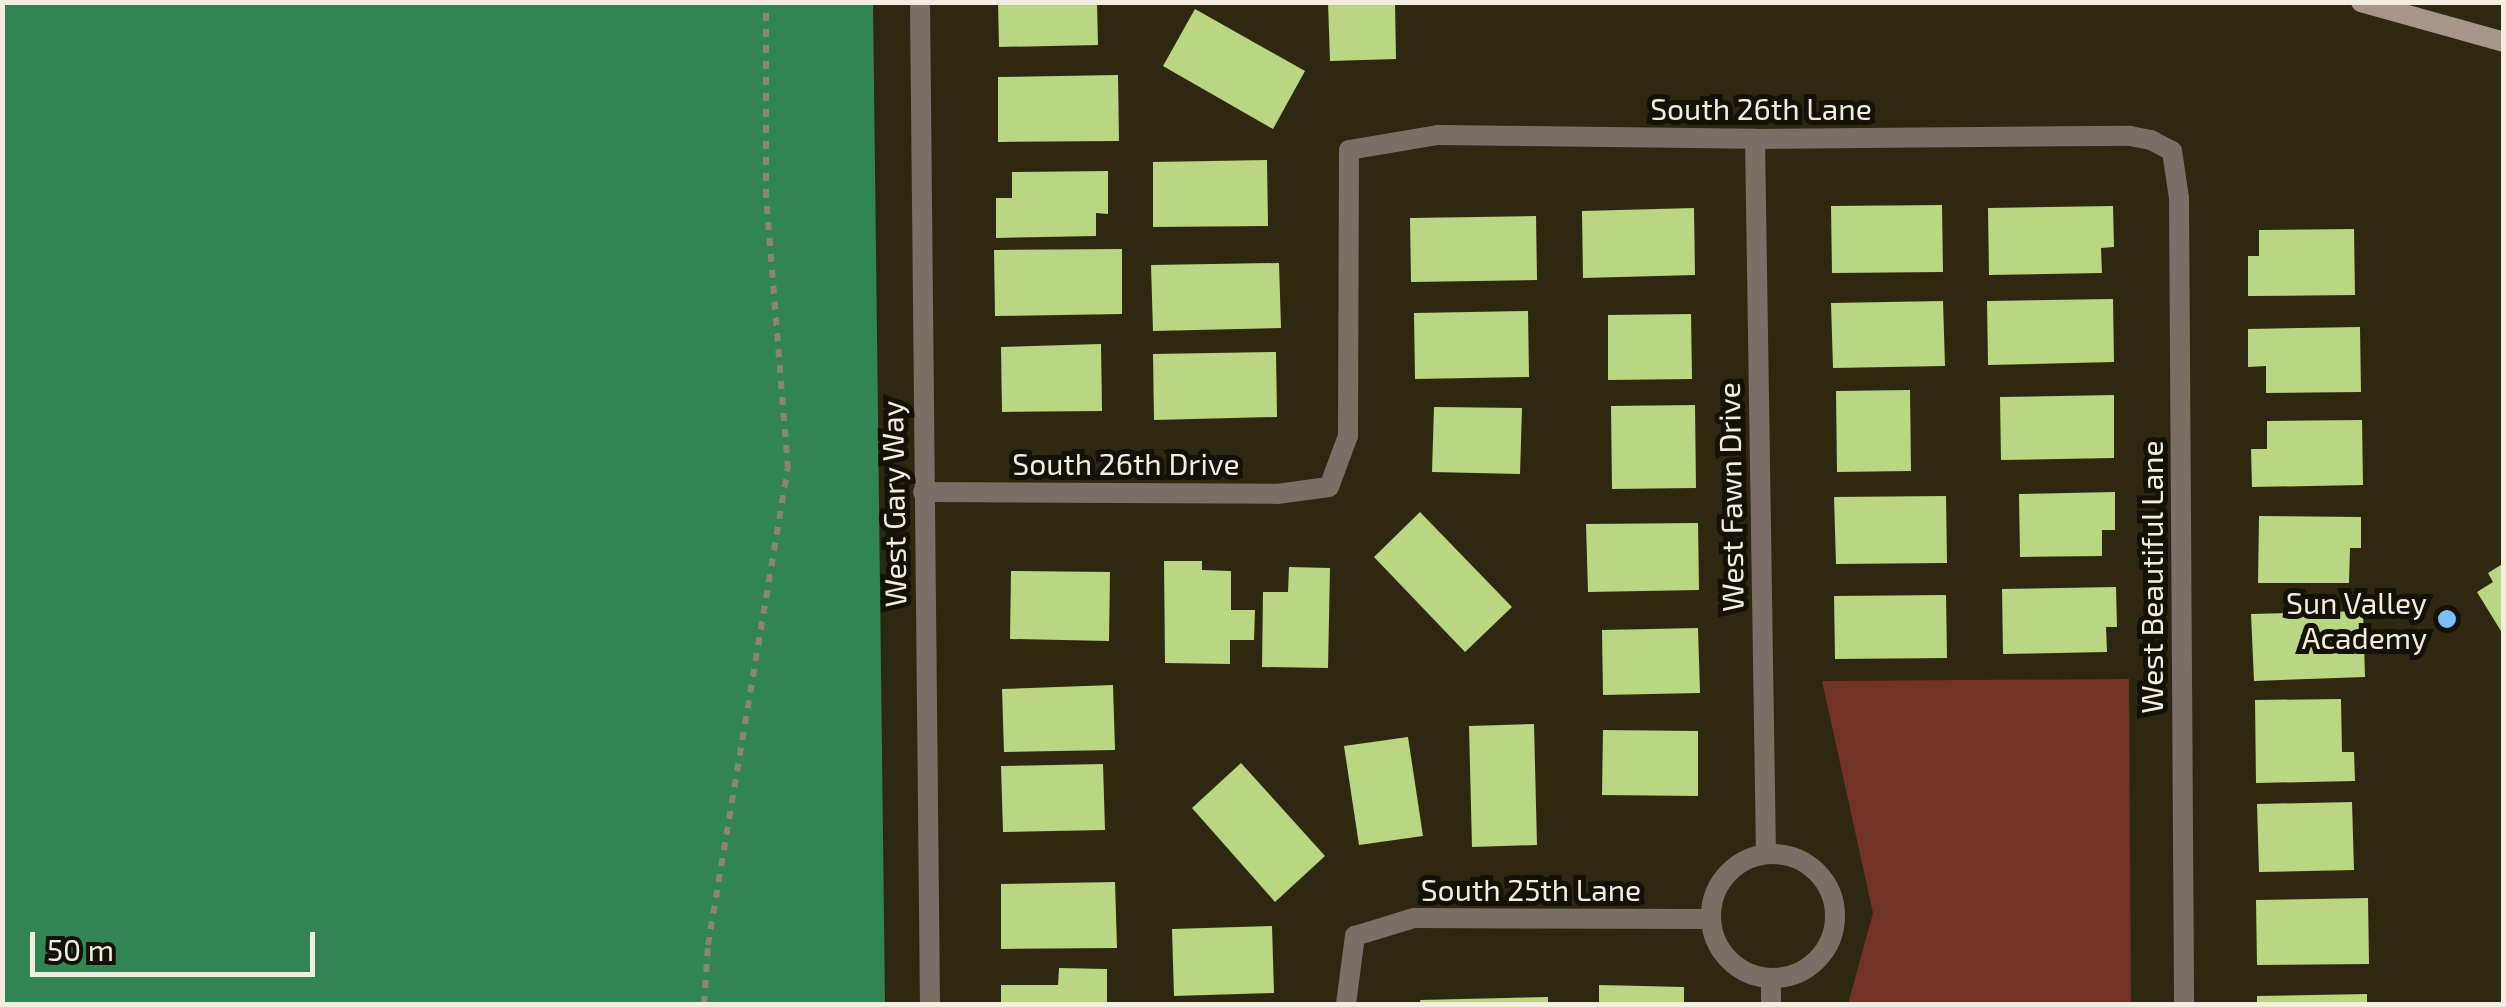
<!DOCTYPE html>
<html>
<head>
<meta charset="utf-8">
<style>
	body { margin:0 }
	#map { position:relative; width:2506px; height:1007px; overflow:hidden; background:#2f2810; font-family:"Exo 2",sans-serif }
	div>[style] { position:absolute }
	[style*='--x'] { left:calc(var(--x)*1px); top:calc(var(--y)*1px); width:calc(var(--w)*1px); rotate:calc(var(--a)*1deg) }
	.green>* { inset:0; background:#723225 }
	.water>* { inset:0; background:#308553 }
	.building>* { inset:0; background:#bad682 }
	.path>* { height:6px; margin-top:-3px; transform-origin:0; background:repeating-linear-gradient(90deg,#8a8471 0 8px,transparent 0 16px) }
	.street>* { height:20px; margin:-10px; padding:0 10px; transform-origin:10px; border-radius:10px; background:#796f67 }
	.street>.ring { margin:-10px; padding:0; box-sizing:content-box; background:none; border:20px solid #796f67; border-radius:50% }
	.secondary>* { height:20px; margin:-10px; padding:0 10px; transform-origin:10px; border-radius:10px; background:#a7978a }
	.dots>* { width:28px; height:28px; translate:-50% -50%; box-sizing:border-box; border:5px solid #141107; border-radius:50% }
	span { translate:-50% -50%; white-space:nowrap; text-align:center; line-height:1.15; -webkit-text-stroke:10px #141107; paint-order:stroke }
	.street-label { font-size:30px; color:#f2eddf }
	.poi-label { font-size:30px; color:#f2eddf }
	.right { translate:-100% -50%; text-align:right }
	.frame { position:absolute; inset:0; border:5px solid #f2eddf; pointer-events:none }
	.scale { position:absolute; left:30px; top:932px; width:285px; height:45px; box-sizing:border-box; border:5px solid #f2eddf; border-top:0; padding-left:12px; font-size:30px; line-height:35px; white-space:nowrap; color:#f2eddf; -webkit-text-stroke:8px #141107; paint-order:stroke }
</style>
</head>
<body>
<div id="map">
	<div class="green">
		<div style="clip-path:polygon(2129px 679px,2131px 1004px,1848px 1004px,1873px 913px,1822px 681px)"></div>
	</div>
	<div class="water">
		<div style="clip-path:polygon(2px 3px,873px 3px,885px 1004px,3px 1004px)"></div>
	</div>
	<div class="building">
		<div style="clip-path:polygon(998px 2px,1097px 2px,1098px 45px,999px 47px)"></div>
		<div style="clip-path:polygon(1328px 2px,1395px 2px,1396px 59px,1330px 61px)"></div>
		<div style="clip-path:polygon(1195px 9px,1305px 71px,1273px 129px,1163px 66px)"></div>
		<div style="clip-path:polygon(1118px 75px,1119px 141px,998px 142px,998px 77px)"></div>
		<div style="clip-path:polygon(1267px 160px,1268px 226px,1153px 227px,1153px 162px)"></div>
		<div style="clip-path:polygon(1108px 171px,1108px 214px,1096px 213px,1096px 236px,996px 238px,996px 198px,1012px 198px,1012px 172px)"></div>
		<div style="clip-path:polygon(1942px 205px,1943px 272px,1832px 273px,1831px 206px)"></div>
		<div style="clip-path:polygon(2113px 206px,2114px 247px,2101px 248px,2102px 273px,1989px 275px,1988px 208px)"></div>
		<div style="clip-path:polygon(1694px 208px,1695px 275px,1583px 278px,1582px 211px)"></div>
		<div style="clip-path:polygon(1536px 216px,1537px 280px,1411px 282px,1410px 218px)"></div>
		<div style="clip-path:polygon(2354px 229px,2355px 295px,2248px 296px,2248px 256px,2259px 256px,2259px 230px)"></div>
		<div style="clip-path:polygon(1122px 249px,1122px 314px,995px 316px,994px 250px)"></div>
		<div style="clip-path:polygon(1279px 263px,1281px 328px,1153px 331px,1151px 265px)"></div>
		<div style="clip-path:polygon(2113px 299px,2114px 362px,1988px 365px,1987px 301px)"></div>
		<div style="clip-path:polygon(1943px 301px,1945px 366px,1833px 368px,1831px 303px)"></div>
		<div style="clip-path:polygon(1528px 311px,1529px 377px,1415px 379px,1414px 313px)"></div>
		<div style="clip-path:polygon(1691px 314px,1692px 379px,1608px 380px,1608px 315px)"></div>
		<div style="clip-path:polygon(2360px 327px,2361px 392px,2266px 393px,2266px 366px,2248px 367px,2248px 329px)"></div>
		<div style="clip-path:polygon(1101px 344px,1102px 411px,1002px 412px,1001px 347px)"></div>
		<div style="clip-path:polygon(1276px 352px,1277px 417px,1154px 420px,1153px 354px)"></div>
		<div style="clip-path:polygon(1910px 390px,1911px 471px,1837px 472px,1836px 391px)"></div>
		<div style="clip-path:polygon(2114px 395px,2114px 458px,2001px 460px,2000px 397px)"></div>
		<div style="clip-path:polygon(1695px 405px,1696px 488px,1612px 489px,1611px 406px)"></div>
		<div style="clip-path:polygon(1434px 407px,1522px 408px,1520px 474px,1432px 472px)"></div>
		<div style="clip-path:polygon(2362px 420px,2363px 485px,2252px 487px,2251px 449px,2267px 449px,2267px 421px)"></div>
		<div style="clip-path:polygon(2115px 492px,2115px 530px,2102px 530px,2102px 556px,2020px 557px,2019px 494px)"></div>
		<div style="clip-path:polygon(1946px 496px,1947px 563px,1836px 564px,1834px 497px)"></div>
		<div style="clip-path:polygon(1420px 512px,1512px 607px,1465px 652px,1374px 557px)"></div>
		<div style="clip-path:polygon(2259px 516px,2361px 517px,2361px 548px,2350px 548px,2349px 583px,2258px 583px)"></div>
		<div style="clip-path:polygon(1698px 523px,1699px 590px,1588px 592px,1586px 524px)"></div>
		<div style="clip-path:polygon(1164px 561px,1202px 561px,1202px 570px,1231px 571px,1231px 610px,1255px 610px,1254px 640px,1230px 640px,1230px 664px,1165px 663px)"></div>
		<div style="clip-path:polygon(2504px 563px,2504px 636px,2477px 592px,2493px 582px,2488px 573px)"></div>
		<div style="clip-path:polygon(1289px 567px,1330px 568px,1328px 668px,1262px 667px,1263px 592px,1288px 592px)"></div>
		<div style="clip-path:polygon(1011px 571px,1110px 572px,1109px 641px,1010px 639px)"></div>
		<div style="clip-path:polygon(2116px 587px,2117px 627px,2106px 627px,2107px 652px,2003px 654px,2002px 589px)"></div>
		<div style="clip-path:polygon(1946px 595px,1947px 658px,1835px 659px,1834px 596px)"></div>
		<div style="clip-path:polygon(2363px 611px,2365px 677px,2254px 681px,2251px 614px)"></div>
		<div style="clip-path:polygon(1698px 628px,1700px 693px,1603px 695px,1602px 630px)"></div>
		<div style="clip-path:polygon(1113px 685px,1115px 750px,1004px 752px,1002px 689px)"></div>
		<div style="clip-path:polygon(2341px 699px,2342px 752px,2354px 752px,2355px 781px,2256px 783px,2255px 700px)"></div>
		<div style="clip-path:polygon(1534px 724px,1537px 845px,1472px 847px,1469px 726px)"></div>
		<div style="clip-path:polygon(1603px 730px,1698px 731px,1698px 796px,1602px 795px)"></div>
		<div style="clip-path:polygon(1408px 737px,1423px 836px,1359px 845px,1344px 746px)"></div>
		<div style="clip-path:polygon(1241px 763px,1325px 856px,1275px 902px,1192px 808px)"></div>
		<div style="clip-path:polygon(1103px 764px,1105px 830px,1003px 832px,1001px 766px)"></div>
		<div style="clip-path:polygon(2352px 802px,2354px 870px,2259px 872px,2257px 804px)"></div>
		<div style="clip-path:polygon(1115px 882px,1117px 948px,1001px 949px,1001px 884px)"></div>
		<div style="clip-path:polygon(2368px 898px,2369px 964px,2257px 965px,2256px 900px)"></div>
		<div style="clip-path:polygon(1272px 926px,1274px 993px,1174px 996px,1172px 929px)"></div>
		<div style="clip-path:polygon(1059px 968px,1107px 969px,1107px 1004px,1001px 1004px,1001px 985px,1058px 985px)"></div>
		<div style="clip-path:polygon(1599px 985px,1684px 987px,1684px 1004px,1599px 1004px)"></div>
		<div style="clip-path:polygon(2367px 994px,2367px 1004px,2257px 1004px,2257px 996px)"></div>
		<div style="clip-path:polygon(1548px 997px,1548px 1004px,1421px 1004px,1420px 1000px)"></div>
	</div>
	<div class="path">
		<div style="--x:704;--y:1004;--w:59;--a:-86.1"></div>
		<div style="--x:708;--y:945;--w:483;--a:-80.5"></div>
		<div style="--x:788;--y:469;--w:273;--a:-94.6"></div>
		<div style="--x:766;--y:197;--w:195;--a:-90"></div>
	</div>
	<div class="street">
		<div style="--x:920;--y:2;--w:1002;--a:89.43"></div>
		<div style="--x:1755;--y:139;--w:715;--a:89.12"></div>
		<div style="--x:923;--y:492;--w:354;--a:0.3"></div>
		<div style="--x:1277;--y:494;--w:52;--a:-7.7"></div>
		<div style="--x:1329;--y:487;--w:54;--a:-69.6"></div>
		<div style="--x:1348;--y:436;--w:286;--a:-89.8"></div>
		<div style="--x:1349;--y:150;--w:90;--a:-9.6"></div>
		<div style="--x:1438;--y:135;--w:317;--a:0.7"></div>
		<div style="--x:1755;--y:139;--w:375;--a:-0.5"></div>
		<div style="--x:2130;--y:136;--w:21;--a:11"></div>
		<div style="--x:2151;--y:140;--w:24;--a:28"></div>
		<div style="--x:2172;--y:151;--w:48;--a:81.5"></div>
		<div style="--x:2179;--y:198;--w:806;--a:89.64"></div>
		<div class="ring" style="left:1711px;top:854px;width:104px;height:104px"></div>
		<div style="--x:1771;--y:979;--w:25;--a:90"></div>
		<div style="--x:1346;--y:1004;--w:69;--a:-82.5"></div>
		<div style="--x:1355;--y:936;--w:62;--a:-17"></div>
		<div style="--x:1414;--y:918;--w:296;--a:0.2"></div>
	</div>
	<div class="secondary">
		<div style="--x:2361;--y:2;--w:148;--a:15.6"></div>
	</div>
	<div class="dots">
		<div style="left:2447px;top:619px;background:#7abff8"></div>
	</div>
	<div class="street-label">
		<span style="left:1761px;top:108px">South 26th Lane</span>
		<span style="left:1126px;top:463px">South 26th Drive</span>
		<span style="left:1730px;top:497px;rotate:-91deg">West Fawn Drive</span>
		<span style="left:893px;top:504px;rotate:-91deg">West Gary Way</span>
		<span style="left:2151px;top:577px;rotate:-90deg">West Beautiful Lane</span>
		<span style="left:1531px;top:889px">South 25th Lane</span>
	</div>
	<div class="poi-label">
		<span class="right" style="left:2427px;top:619px">Sun Valley<br>Academy</span>
	</div>
	<div class="frame"></div>
	<div class="scale">50 m</div>
</div>
</body>
</html>
